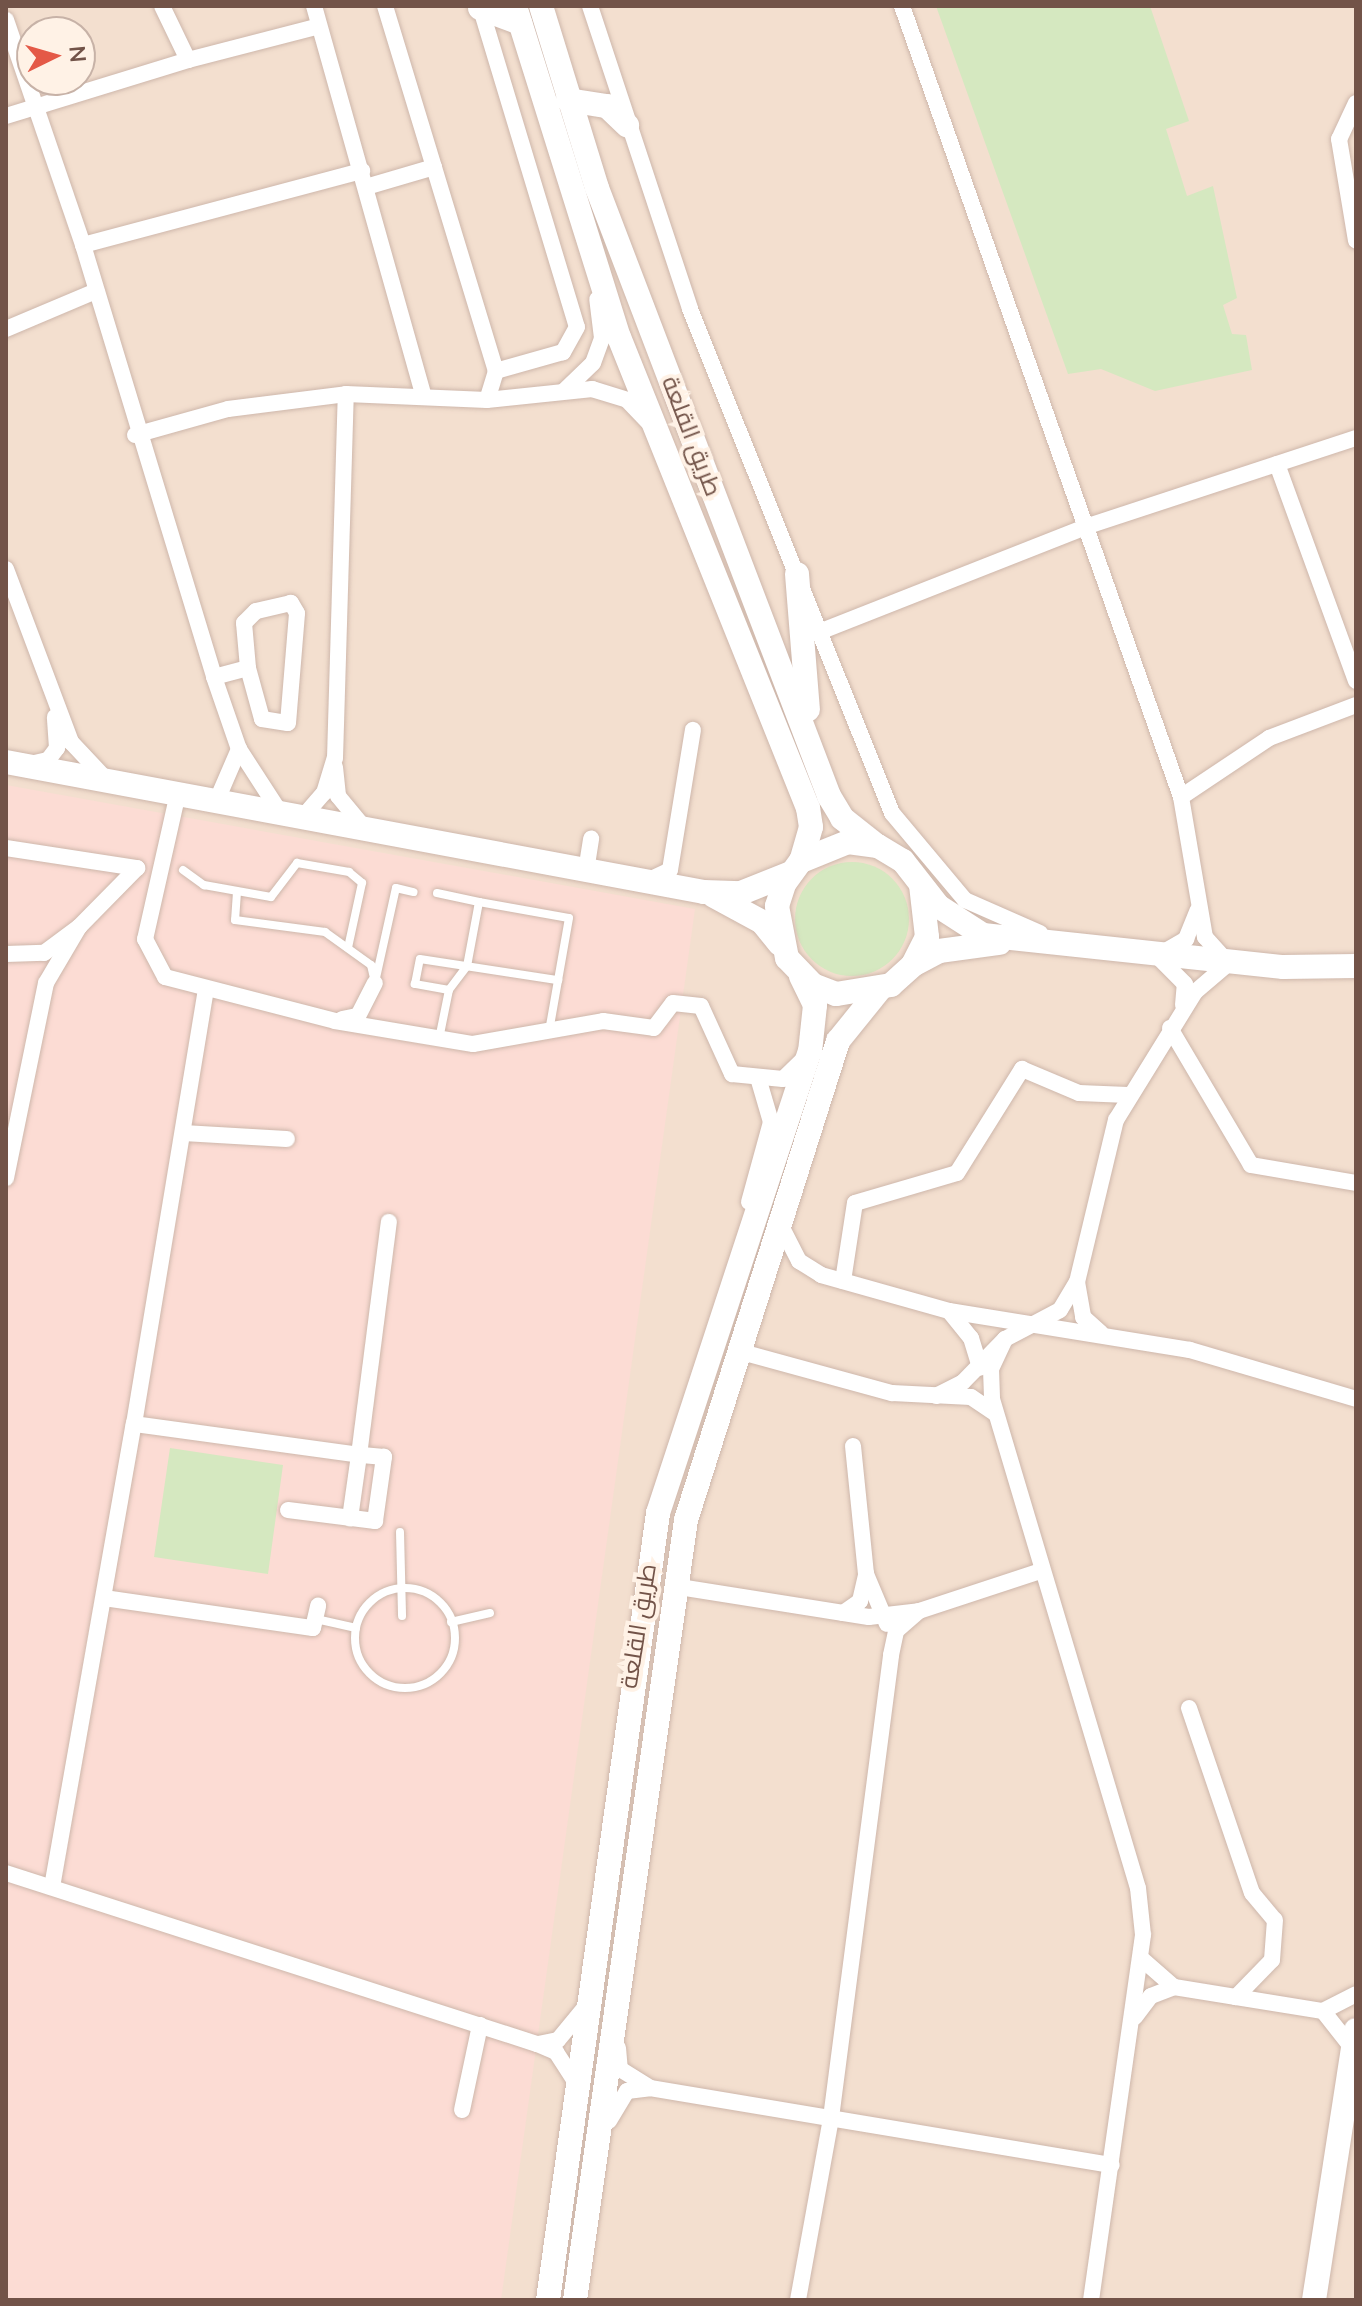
<!DOCTYPE html>
<html>
<head>
<meta charset="utf-8">
<style>
	body { margin:0 }
	#map { position:relative; width:1362px; height:2306px; overflow:hidden; background:#fbeee1; font-family:Mulish,Cairo,sans-serif }
	div>[style] { position:absolute }
	[style*='--x'] { left:calc(var(--x)*1px); top:calc(var(--y)*1px); width:calc(var(--w)*1px); rotate:calc(var(--a)*1deg) }
	.residential>* { inset:0; background:#f3dfcf }
	.commercial>* { inset:0; background:#fcdcd4 }
	.green>* { inset:0; background:#d5e8c0 }
	.round { border-radius:50% }
	.roads { filter:drop-shadow(0 0 2px #ceb7ab) drop-shadow(0 0 2px #ceb7ab) }
	.lane>* { height:8px; margin:-4px; padding:0 4px; transform-origin:4px; border-radius:4px; background:#fff }
	.lane>.ring { margin:-4px; padding:0; box-sizing:content-box; background:none; border:8px solid #fff; border-radius:50% }
	.street>* { height:16px; margin:-8px; padding:0 8px; transform-origin:8px; border-radius:8px; background:#fff }
	.secondary>* { height:24px; margin:-12px; padding:0 12px; transform-origin:12px; border-radius:12px; background:#fff }
	span { translate:-50% -50%; white-space:nowrap; text-align:center; line-height:1.15; -webkit-text-stroke:8px #fff2e6; paint-order:stroke }
	.street-label { font-size:24px; color:#725348 }
	.frame { position:absolute; inset:0; border:8px solid #725348; pointer-events:none }
	.north { position:absolute; left:16px; top:16px; width:80px; height:80px; box-sizing:border-box; background:#fff2e6; border:2px solid #c7b2a7; border-radius:50%; rotate:85deg; font-size:22px; font-weight:700; line-height:32px; text-align:center; color:#725348 }
	.north::after { content:''; display:block; margin:auto; width:28px; height:36px; background:#e45947; clip-path:polygon(50% 0,100% 100%,50% 72%,0 100%) }
</style>
</head>
<body>
<div id="map">
	<div class="residential">
		<div style="clip-path:polygon(evenodd,6px 6px,1356px 6px,1356px 2300px,6px 2300px,6px 6px,32px 32px,80px 32px,80px 80px,32px 80px,32px 32px)"></div>
	</div>
	<div class="commercial">
		<div style="clip-path:polygon(6px 785px,695px 909px,501px 2300px,6px 2300px)"></div>
	</div>
	<div class="green">
		<div style="clip-path:polygon(936px 6px,1150px 6px,1189px 121px,1166px 129px,1187px 196px,1213px 186px,1237px 298px,1223px 305px,1232px 334px,1246px 335px,1252px 370px,1155px 391px,1101px 369px,1068px 374px)"></div>
		<div class="round" style="left:795px;top:862px;width:114px;height:114px"></div>
		<div style="clip-path:polygon(170px 1448px,283px 1465px,268px 1574px,154px 1557px)"></div>
	</div>
	<div class="roads">
		<div class="lane">
			<div style="--x:183;--y:870;--w:26;--a:36"></div>
			<div style="--x:204;--y:885;--w:68;--a:10.2"></div>
			<div style="--x:271;--y:897;--w:43;--a:-52.6"></div>
			<div style="--x:297;--y:863;--w:53;--a:9.8"></div>
			<div style="--x:349;--y:872;--w:17;--a:40"></div>
			<div style="--x:362;--y:883;--w:66;--a:102.2"></div>
			<div style="--x:237;--y:892;--w:28;--a:94"></div>
			<div style="--x:235;--y:920;--w:91;--a:7.6"></div>
			<div style="--x:325;--y:932;--w:57;--a:35.7"></div>
			<div style="--x:371;--y:965;--w:18;--a:77"></div>
			<div style="--x:437;--y:893;--w:43;--a:12.1"></div>
			<div style="--x:479;--y:902;--w:65;--a:100.6"></div>
			<div style="--x:467;--y:966;--w:30;--a:127"></div>
			<div style="--x:479;--y:902;--w:91;--a:10.1"></div>
			<div style="--x:569;--y:918;--w:116;--a:100"></div>
			<div style="--x:376;--y:978;--w:92;--a:-77.5"></div>
			<div style="--x:396;--y:888;--w:18;--a:13"></div>
			<div style="--x:439;--y:1039;--w:50;--a:-78.5"></div>
			<div style="--x:449;--y:990;--w:35;--a:-170"></div>
			<div style="--x:415;--y:984;--w:25;--a:-79"></div>
			<div style="--x:420;--y:959;--w:140;--a:8.7"></div>
			<div style="--x:400;--y:1532;--w:84;--a:88.6"></div>
			<div class="ring" style="left:355px;top:1588px;width:92px;height:92px"></div>
			<div style="--x:316;--y:1619;--w:41;--a:12.7"></div>
			<div style="--x:451;--y:1622;--w:40;--a:-13"></div>
		</div>
		<div class="street">
			<div style="--x:162;--y:6;--w:60;--a:64.3"></div>
			<div style="--x:188;--y:60;--w:135;--a:-14.5"></div>
			<div style="--x:314;--y:6;--w:402;--a:74.3"></div>
			<div style="--x:385;--y:6;--w:382;--a:73.1"></div>
			<div style="--x:480;--y:6;--w:335;--a:73.2"></div>
			<div style="--x:577;--y:327;--w:29;--a:119"></div>
			<div style="--x:563;--y:352;--w:70;--a:164.2"></div>
			<div style="--x:496;--y:371;--w:30;--a:107"></div>
			<div style="--x:590;--y:6;--w:319;--a:71.7"></div>
			<div style="--x:690;--y:309;--w:543;--a:68.16"></div>
			<div style="--x:892;--y:813;--w:114;--a:50"></div>
			<div style="--x:965;--y:900;--w:82;--a:23.7"></div>
			<div style="--x:902;--y:6;--w:839;--a:70.57"></div>
			<div style="--x:1181;--y:797;--w:142;--a:80.3"></div>
			<div style="--x:1205;--y:937;--w:31;--a:48"></div>
			<div style="--x:6;--y:20;--w:238;--a:71.1"></div>
			<div style="--x:83;--y:245;--w:289;--a:-14.9"></div>
			<div style="--x:1356;--y:103;--w:40;--a:115"></div>
			<div style="--x:1339;--y:139;--w:103;--a:80.5"></div>
			<div style="--x:6;--y:116;--w:190;--a:-17.1"></div>
			<div style="--x:366;--y:187;--w:71;--a:-16.4"></div>
			<div style="--x:83;--y:245;--w:451;--a:73.1"></div>
			<div style="--x:214;--y:677;--w:76;--a:70.9"></div>
			<div style="--x:239;--y:749;--w:77;--a:57.1"></div>
			<div style="--x:6;--y:329;--w:98;--a:-22.9"></div>
			<div style="--x:564;--y:391;--w:40;--a:-44"></div>
			<div style="--x:593;--y:363;--w:27;--a:-70"></div>
			<div style="--x:602;--y:338;--w:39;--a:-97"></div>
			<div style="--x:135;--y:435;--w:97;--a:-15.6"></div>
			<div style="--x:228;--y:409;--w:119;--a:-7.2"></div>
			<div style="--x:346;--y:394;--w:141;--a:2.4"></div>
			<div style="--x:487;--y:400;--w:106;--a:-6"></div>
			<div style="--x:592;--y:389;--w:37;--a:17"></div>
			<div style="--x:627;--y:400;--w:30;--a:46"></div>
			<div style="--x:1277;--y:464;--w:231;--a:70"></div>
			<div style="--x:6;--y:569;--w:185;--a:69.4"></div>
			<div style="--x:71;--y:742;--w:48;--a:46.7"></div>
			<div style="--x:819;--y:632;--w:286;--a:-21.5"></div>
			<div style="--x:1085;--y:527;--w:285;--a:-18.2"></div>
			<div style="--x:214;--y:677;--w:35;--a:-15"></div>
			<div style="--x:248;--y:668;--w:53;--a:74.6"></div>
			<div style="--x:262;--y:719;--w:26;--a:9"></div>
			<div style="--x:288;--y:723;--w:110;--a:-85.3"></div>
			<div style="--x:297;--y:613;--w:12;--a:-121"></div>
			<div style="--x:291;--y:603;--w:36;--a:167"></div>
			<div style="--x:256;--y:611;--w:17;--a:135"></div>
			<div style="--x:244;--y:623;--w:45;--a:84.9"></div>
			<div style="--x:30;--y:764;--w:18;--a:-13"></div>
			<div style="--x:48;--y:760;--w:15;--a:-53"></div>
			<div style="--x:57;--y:748;--w:31;--a:-94"></div>
			<div style="--x:335;--y:767;--w:29;--a:84"></div>
			<div style="--x:338;--y:796;--w:44;--a:50.5"></div>
			<div style="--x:178;--y:793;--w:150;--a:102.7"></div>
			<div style="--x:145;--y:939;--w:43;--a:62.2"></div>
			<div style="--x:165;--y:977;--w:176;--a:14.5"></div>
			<div style="--x:335;--y:1021;--w:140;--a:9.5"></div>
			<div style="--x:473;--y:1044;--w:132;--a:-10"></div>
			<div style="--x:603;--y:1021;--w:51;--a:7.8"></div>
			<div style="--x:654;--y:1028;--w:31;--a:-53"></div>
			<div style="--x:673;--y:1003;--w:28;--a:6"></div>
			<div style="--x:701;--y:1006;--w:75;--a:65.5"></div>
			<div style="--x:732;--y:1074;--w:51;--a:5.6"></div>
			<div style="--x:783;--y:1079;--w:29;--a:-44"></div>
			<div style="--x:1181;--y:797;--w:106;--a:-33.8"></div>
			<div style="--x:1269;--y:738;--w:93;--a:-20.8"></div>
			<div style="--x:217;--y:800;--w:56;--a:-66.7"></div>
			<div style="--x:302;--y:818;--w:33;--a:-49"></div>
			<div style="--x:324;--y:793;--w:37;--a:-73"></div>
			<div style="--x:335;--y:758;--w:364;--a:-88.3"></div>
			<div style="--x:6;--y:848;--w:133;--a:8.7"></div>
			<div style="--x:137;--y:868;--w:83;--a:134.5"></div>
			<div style="--x:586;--y:871;--w:33;--a:-81"></div>
			<div style="--x:649;--y:880;--w:23;--a:-25"></div>
			<div style="--x:670;--y:870;--w:142;--a:-80.7"></div>
			<div style="--x:6;--y:954;--w:38;--a:-2"></div>
			<div style="--x:44;--y:953;--w:44;--a:-36.6"></div>
			<div style="--x:79;--y:927;--w:65;--a:120.5"></div>
			<div style="--x:46;--y:983;--w:199;--a:101.6"></div>
			<div style="--x:1183;--y:1005;--w:21;--a:-85"></div>
			<div style="--x:1185;--y:984;--w:40;--a:-135"></div>
			<div style="--x:1157;--y:956;--w:34;--a:-30"></div>
			<div style="--x:1186;--y:939;--w:31;--a:-68"></div>
			<div style="--x:342;--y:1019;--w:16;--a:-11"></div>
			<div style="--x:358;--y:1016;--w:37;--a:-63"></div>
			<div style="--x:1170;--y:1028;--w:159;--a:59.4"></div>
			<div style="--x:1251;--y:1165;--w:107;--a:9.7"></div>
			<div style="--x:183;--y:1133;--w:104;--a:3.3"></div>
			<div style="--x:749;--y:1202;--w:83;--a:-74.6"></div>
			<div style="--x:771;--y:1122;--w:43;--a:-106.3"></div>
			<div style="--x:780;--y:1224;--w:42;--a:62.8"></div>
			<div style="--x:799;--y:1261;--w:26;--a:32"></div>
			<div style="--x:821;--y:1275;--w:133;--a:15.7"></div>
			<div style="--x:949;--y:1311;--w:244;--a:9.2"></div>
			<div style="--x:1190;--y:1350;--w:173;--a:16.4"></div>
			<div style="--x:843;--y:1281;--w:79;--a:-81.3"></div>
			<div style="--x:855;--y:1203;--w:106;--a:-16.4"></div>
			<div style="--x:957;--y:1173;--w:123;--a:-58"></div>
			<div style="--x:1022;--y:1069;--w:62;--a:22.8"></div>
			<div style="--x:1079;--y:1093;--w:49;--a:2.3"></div>
			<div style="--x:1077;--y:1282;--w:36;--a:80"></div>
			<div style="--x:1083;--y:1317;--w:24;--a:42"></div>
			<div style="--x:949;--y:1311;--w:35;--a:51"></div>
			<div style="--x:971;--y:1338;--w:31;--a:73"></div>
			<div style="--x:1005;--y:1339;--w:33;--a:115"></div>
			<div style="--x:991;--y:1369;--w:30;--a:88"></div>
			<div style="--x:992;--y:1399;--w:510;--a:73.38"></div>
			<div style="--x:1138;--y:1888;--w:47;--a:83.9"></div>
			<div style="--x:1143;--y:1935;--w:369;--a:98.1"></div>
			<div style="--x:738;--y:1351;--w:160;--a:15.3"></div>
			<div style="--x:892;--y:1393;--w:79;--a:2.9"></div>
			<div style="--x:971;--y:1397;--w:30;--a:34"></div>
			<div style="--x:936;--y:1396;--w:30;--a:-27"></div>
			<div style="--x:963;--y:1382;--w:60;--a:-45.7"></div>
			<div style="--x:1005;--y:1339;--w:62;--a:-27.8"></div>
			<div style="--x:1060;--y:1310;--w:33;--a:-59"></div>
			<div style="--x:1077;--y:1282;--w:167;--a:-76.5"></div>
			<div style="--x:1116;--y:1120;--w:150;--a:-58.3"></div>
			<div style="--x:1195;--y:992;--w:46;--a:-40.6"></div>
			<div style="--x:134;--y:1424;--w:440;--a:-80.6"></div>
			<div style="--x:853;--y:1446;--w:129;--a:84.2"></div>
			<div style="--x:866;--y:1574;--w:54;--a:67.2"></div>
			<div style="--x:288;--y:1510;--w:88;--a:7.2"></div>
			<div style="--x:375;--y:1521;--w:65;--a:-82"></div>
			<div style="--x:384;--y:1457;--w:25;--a:-175"></div>
			<div style="--x:359;--y:1455;--w:235;--a:-82.7"></div>
			<div style="--x:673;--y:1586;--w:198;--a:9"></div>
			<div style="--x:869;--y:1617;--w:50;--a:-6.8"></div>
			<div style="--x:919;--y:1611;--w:128;--a:-18.2"></div>
			<div style="--x:104;--y:1598;--w:211;--a:8.2"></div>
			<div style="--x:313;--y:1628;--w:23;--a:-77"></div>
			<div style="--x:843;--y:1613;--w:21;--a:-35"></div>
			<div style="--x:860;--y:1601;--w:28;--a:-77"></div>
			<div style="--x:1189;--y:1708;--w:195;--a:71.2"></div>
			<div style="--x:1252;--y:1893;--w:35;--a:50"></div>
			<div style="--x:1275;--y:1920;--w:40;--a:94.3"></div>
			<div style="--x:1272;--y:1960;--w:52;--a:134.2"></div>
			<div style="--x:6;--y:1873;--w:558;--a:17.85"></div>
			<div style="--x:537;--y:2044;--w:21;--a:23"></div>
			<div style="--x:556;--y:2052;--w:37;--a:57"></div>
			<div style="--x:52;--y:1887;--w:470;--a:-80"></div>
			<div style="--x:134;--y:1424;--w:227;--a:7.8"></div>
			<div style="--x:359;--y:1455;--w:64;--a:98.1"></div>
			<div style="--x:1143;--y:1960;--w:41;--a:41.1"></div>
			<div style="--x:1174;--y:1987;--w:151;--a:9.2"></div>
			<div style="--x:1323;--y:2011;--w:37;--a:-27"></div>
			<div style="--x:1323;--y:2011;--w:48;--a:51.7"></div>
			<div style="--x:1135;--y:2017;--w:26;--a:-53"></div>
			<div style="--x:1151;--y:1996;--w:25;--a:-21"></div>
			<div style="--x:538;--y:2044;--w:20;--a:-11"></div>
			<div style="--x:558;--y:2040;--w:44;--a:-50.5"></div>
			<div style="--x:618;--y:2048;--w:21;--a:85"></div>
			<div style="--x:620;--y:2069;--w:36;--a:32"></div>
			<div style="--x:650;--y:2088;--w:468;--a:9.5"></div>
			<div style="--x:462;--y:2110;--w:87;--a:-78"></div>
			<div style="--x:609;--y:2121;--w:35;--a:-59"></div>
			<div style="--x:627;--y:2091;--w:23;--a:-7"></div>
			<div style="--x:798;--y:2300;--w:185;--a:-79.7"></div>
			<div style="--x:831;--y:2118;--w:467;--a:-82.6"></div>
			<div style="--x:891;--y:1655;--w:25;--a:-78"></div>
			<div style="--x:896;--y:1631;--w:30;--a:-41"></div>
		</div>
		<div class="secondary">
			<div style="--x:515;--y:6;--w:347;--a:72.6"></div>
			<div style="--x:619;--y:337;--w:508;--a:68.14"></div>
			<div style="--x:808;--y:808;--w:19;--a:81"></div>
			<div style="--x:811;--y:827;--w:35;--a:106"></div>
			<div style="--x:541;--y:6;--w:190;--a:72.9"></div>
			<div style="--x:597;--y:188;--w:651;--a:69.11"></div>
			<div style="--x:829;--y:796;--w:26;--a:59"></div>
			<div style="--x:842;--y:818;--w:43;--a:38.5"></div>
			<div style="--x:480;--y:8;--w:43;--a:20.6"></div>
			<div style="--x:568;--y:100;--w:39;--a:9"></div>
			<div style="--x:607;--y:106;--w:28;--a:44"></div>
			<div style="--x:797;--y:574;--w:136;--a:85.4"></div>
			<div style="--x:6;--y:762;--w:710;--a:10.55"></div>
			<div style="--x:704;--y:892;--w:37;--a:2"></div>
			<div style="--x:741;--y:893;--w:54;--a:-21.8"></div>
			<div style="--x:921;--y:885;--w:52;--a:83.4"></div>
			<div style="--x:927;--y:937;--w:31;--a:117"></div>
			<div style="--x:913;--y:965;--w:30;--a:138"></div>
			<div style="--x:891;--y:985;--w:56;--a:170.7"></div>
			<div style="--x:836;--y:994;--w:25;--a:-159"></div>
			<div style="--x:813;--y:985;--w:37;--a:-134"></div>
			<div style="--x:787;--y:958;--w:53;--a:-100.9"></div>
			<div style="--x:777;--y:906;--w:23;--a:-72"></div>
			<div style="--x:784;--y:884;--w:29;--a:-54"></div>
			<div style="--x:801;--y:861;--w:51;--a:-22"></div>
			<div style="--x:848;--y:842;--w:30;--a:8"></div>
			<div style="--x:878;--y:846;--w:29;--a:31"></div>
			<div style="--x:903;--y:861;--w:57;--a:52.1"></div>
			<div style="--x:938;--y:906;--w:54;--a:32.8"></div>
			<div style="--x:983;--y:935;--w:302;--a:6.1"></div>
			<div style="--x:1283;--y:967;--w:73;--a:-0.8"></div>
			<div style="--x:714;--y:896;--w:55;--a:28.4"></div>
			<div style="--x:762;--y:922;--w:28;--a:51"></div>
			<div style="--x:913;--y:965;--w:30;--a:-28"></div>
			<div style="--x:939;--y:951;--w:61;--a:-7.6"></div>
			<div style="--x:548;--y:2300;--w:795;--a:-82.04"></div>
			<div style="--x:658;--y:1513;--w:485;--a:-71.8"></div>
			<div style="--x:810;--y:1052;--w:47;--a:-83.9"></div>
			<div style="--x:815;--y:1005;--w:32;--a:-116"></div>
			<div style="--x:575;--y:2300;--w:788;--a:-81.9"></div>
			<div style="--x:686;--y:1520;--w:503;--a:-72.39"></div>
			<div style="--x:838;--y:1041;--w:67;--a:-51.1"></div>
			<div style="--x:1314;--y:2300;--w:273;--a:-81.2"></div>
		</div>
	</div>
	<div class="street-label">
		<span style="left:692px;top:436px;rotate:69deg">طريق القلعة</span>
		<span style="left:638px;top:1626px;rotate:-81deg">طريق القلعة</span>
	</div>
	<div class="frame"></div>
	<div class="north">N</div>
</div>
</body>
</html>
